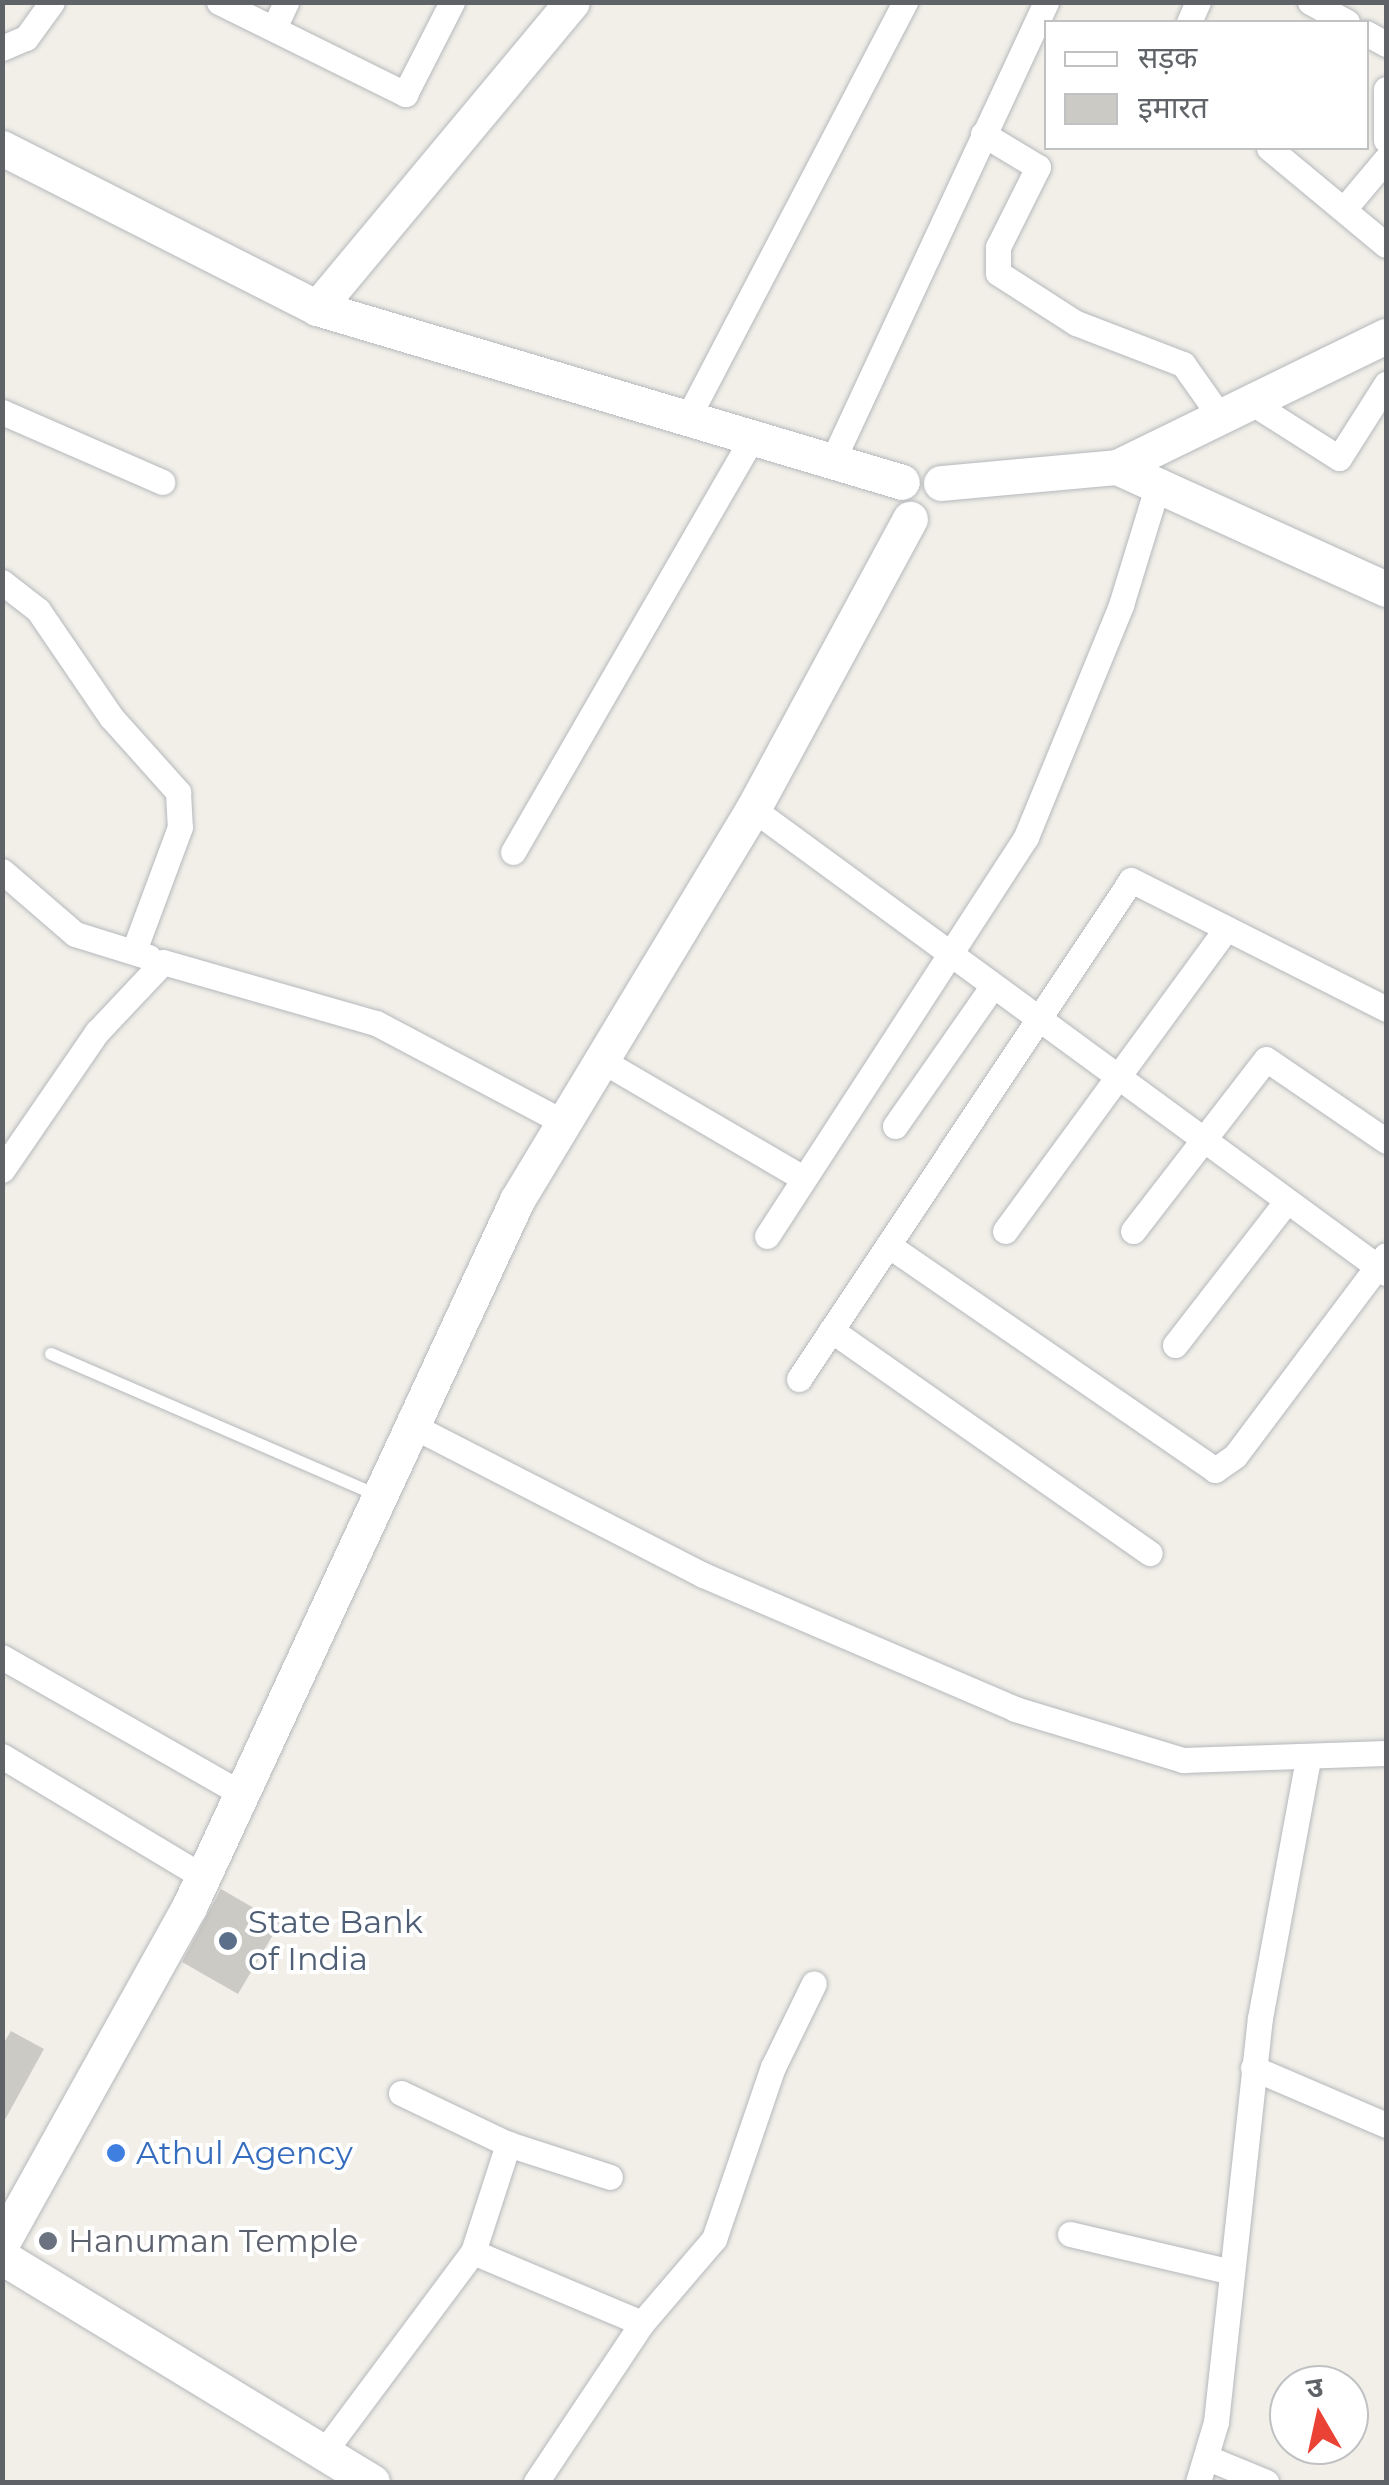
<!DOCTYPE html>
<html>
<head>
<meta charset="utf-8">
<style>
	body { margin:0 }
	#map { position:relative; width:1389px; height:2485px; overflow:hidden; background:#f1efe8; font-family:Montserrat,"Noto Sans Devanagari",sans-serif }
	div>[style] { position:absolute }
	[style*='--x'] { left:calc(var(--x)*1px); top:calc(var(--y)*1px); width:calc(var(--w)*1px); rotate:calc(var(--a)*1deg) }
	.building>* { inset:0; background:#cccac5 }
	.roads { filter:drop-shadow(0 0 2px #b5b8bc) drop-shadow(0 0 2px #b5b8bc) }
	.lane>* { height:12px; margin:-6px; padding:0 6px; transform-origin:6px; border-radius:6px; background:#fff }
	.street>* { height:25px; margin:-12.5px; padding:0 12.5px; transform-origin:12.5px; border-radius:12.5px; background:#fff }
	.secondary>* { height:35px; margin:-17.5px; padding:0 17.5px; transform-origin:17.5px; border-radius:17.5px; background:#fff }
	.dots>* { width:28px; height:28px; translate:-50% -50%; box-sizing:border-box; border:5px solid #fff; border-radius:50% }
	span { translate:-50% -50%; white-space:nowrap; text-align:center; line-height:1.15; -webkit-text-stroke:8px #fff; paint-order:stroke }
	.service-label { font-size:32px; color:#4e5e75 }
	.left { translate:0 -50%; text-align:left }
	.shop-label { font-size:32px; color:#366cbe }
	.worship-label { font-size:32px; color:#5b616d }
	.frame { position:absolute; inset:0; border:5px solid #5f6368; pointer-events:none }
	.legend { position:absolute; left:1044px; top:20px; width:325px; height:130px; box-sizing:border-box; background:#fff; border:2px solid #bfc1c3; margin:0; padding:12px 18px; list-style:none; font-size:30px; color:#5f6368 }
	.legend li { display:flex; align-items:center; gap:20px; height:50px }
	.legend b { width:50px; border:2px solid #bfc1c3 }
	.north { position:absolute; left:1269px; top:2365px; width:100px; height:100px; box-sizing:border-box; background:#fff; border:2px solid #bfc1c3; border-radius:50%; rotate:351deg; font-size:28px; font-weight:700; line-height:40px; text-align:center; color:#5f6368 }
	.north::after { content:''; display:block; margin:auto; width:35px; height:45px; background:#ea4335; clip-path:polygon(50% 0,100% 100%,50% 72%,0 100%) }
</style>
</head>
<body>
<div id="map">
	<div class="building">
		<div style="clip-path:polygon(221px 1889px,280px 1923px,238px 1994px,182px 1962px)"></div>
		<div style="clip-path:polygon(11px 2031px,44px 2049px,2px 2125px,2px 2046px)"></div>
	</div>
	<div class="roads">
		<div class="lane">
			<div style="--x:51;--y:1354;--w:357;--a:23.4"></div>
		</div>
		<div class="street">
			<div style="--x:219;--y:2;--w:208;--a:26.3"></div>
			<div style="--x:405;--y:94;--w:103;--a:-62.9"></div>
			<div style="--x:1310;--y:2;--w:42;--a:28.4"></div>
			<div style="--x:1189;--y:22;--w:22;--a:-66"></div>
			<div style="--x:274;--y:28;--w:29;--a:-65"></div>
			<div style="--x:1366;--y:33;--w:23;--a:29"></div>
			<div style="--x:2;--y:48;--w:26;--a:-23"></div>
			<div style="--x:26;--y:38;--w:44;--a:-54.2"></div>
			<div style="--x:1386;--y:89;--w:51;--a:90"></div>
			<div style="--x:983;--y:134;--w:64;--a:31"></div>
			<div style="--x:1038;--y:167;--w:89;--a:116.6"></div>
			<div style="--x:998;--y:247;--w:26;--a:90"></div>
			<div style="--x:998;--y:273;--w:93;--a:32.7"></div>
			<div style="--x:1076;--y:323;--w:115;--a:21"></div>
			<div style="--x:1183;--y:364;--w:59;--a:54.7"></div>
			<div style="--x:1269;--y:148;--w:152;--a:39.7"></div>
			<div style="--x:1344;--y:209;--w:65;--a:-50"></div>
			<div style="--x:1246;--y:399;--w:110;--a:32.4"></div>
			<div style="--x:1339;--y:458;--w:88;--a:-57.6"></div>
			<div style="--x:2;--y:412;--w:175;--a:23.6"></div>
			<div style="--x:686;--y:421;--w:473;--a:-62.4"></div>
			<div style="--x:831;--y:464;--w:510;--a:-65.04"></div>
			<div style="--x:2;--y:582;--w:46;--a:37.9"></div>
			<div style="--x:38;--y:610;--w:130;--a:55.7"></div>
			<div style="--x:111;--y:717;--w:101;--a:48.2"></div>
			<div style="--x:178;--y:792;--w:35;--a:87"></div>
			<div style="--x:180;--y:827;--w:132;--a:110.4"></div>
			<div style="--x:753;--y:809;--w:785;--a:36.24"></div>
			<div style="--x:513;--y:852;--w:474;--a:-60"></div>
			<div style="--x:2;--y:871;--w:96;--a:40.8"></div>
			<div style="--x:75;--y:934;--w:77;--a:17.3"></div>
			<div style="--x:601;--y:1060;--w:234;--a:30.3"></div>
			<div style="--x:895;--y:1126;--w:169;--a:-55.1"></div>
			<div style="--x:2;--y:1170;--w:168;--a:-55.5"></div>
			<div style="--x:97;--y:1032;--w:96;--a:-46.7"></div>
			<div style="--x:163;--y:962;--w:222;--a:16"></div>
			<div style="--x:376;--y:1023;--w:212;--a:27.9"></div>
			<div style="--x:1005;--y:1231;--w:374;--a:-53.8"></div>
			<div style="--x:1133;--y:1231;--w:217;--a:-52.3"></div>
			<div style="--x:1266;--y:1059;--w:145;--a:34.3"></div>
			<div style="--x:767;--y:1236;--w:476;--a:-57"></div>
			<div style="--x:1026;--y:837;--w:251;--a:-67.7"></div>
			<div style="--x:1121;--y:605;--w:130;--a:-73"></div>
			<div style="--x:888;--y:1245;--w:397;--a:34.5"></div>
			<div style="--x:1215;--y:1470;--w:24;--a:-35"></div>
			<div style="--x:1235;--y:1456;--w:251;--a:-53.1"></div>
			<div style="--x:831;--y:1330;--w:389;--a:35"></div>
			<div style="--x:1175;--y:1345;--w:181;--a:-52.2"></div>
			<div style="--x:799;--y:1379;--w:599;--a:-56.36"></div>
			<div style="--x:1131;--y:880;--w:286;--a:26.8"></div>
			<div style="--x:413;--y:1426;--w:326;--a:27.2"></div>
			<div style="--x:703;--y:1575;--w:340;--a:23.2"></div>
			<div style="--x:1015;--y:1709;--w:176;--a:16.9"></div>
			<div style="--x:1183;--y:1760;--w:203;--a:-2"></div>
			<div style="--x:2;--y:1657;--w:276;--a:29.7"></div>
			<div style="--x:2;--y:1756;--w:235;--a:31"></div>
			<div style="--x:1253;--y:2068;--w:145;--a:23.2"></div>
			<div style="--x:401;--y:2093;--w:119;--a:25.5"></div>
			<div style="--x:508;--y:2144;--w:107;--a:17.9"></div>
			<div style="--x:1070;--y:2234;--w:162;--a:13.2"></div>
			<div style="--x:473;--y:2252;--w:183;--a:22.8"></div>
			<div style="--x:323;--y:2453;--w:251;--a:-53.3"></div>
			<div style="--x:473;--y:2252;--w:114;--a:-72"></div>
			<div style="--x:1208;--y:2458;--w:63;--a:22.5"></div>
			<div style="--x:536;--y:2482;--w:191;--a:-56.3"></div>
			<div style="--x:642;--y:2323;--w:111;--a:-49.4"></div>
			<div style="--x:714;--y:2239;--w:182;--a:-71.1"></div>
			<div style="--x:773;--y:2067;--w:93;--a:-64"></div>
			<div style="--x:1198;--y:2482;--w:63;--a:-73.3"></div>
			<div style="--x:1216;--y:2422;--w:406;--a:-83.8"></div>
			<div style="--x:1260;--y:2018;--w:263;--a:-79.5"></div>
		</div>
		<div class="secondary">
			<div style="--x:2;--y:148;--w:353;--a:26.9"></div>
			<div style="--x:317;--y:308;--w:610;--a:16.56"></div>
			<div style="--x:317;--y:308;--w:398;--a:-50.2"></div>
			<div style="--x:1117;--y:467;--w:299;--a:-26"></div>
			<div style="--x:941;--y:483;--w:177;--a:-5.2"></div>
			<div style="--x:1117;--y:467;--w:295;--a:24.4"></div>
			<div style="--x:2;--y:2243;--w:385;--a:-60.9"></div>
			<div style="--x:189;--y:1907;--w:779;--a:-65.11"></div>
			<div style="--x:517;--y:1200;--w:457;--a:-58.9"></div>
			<div style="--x:753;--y:809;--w:330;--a:-61.6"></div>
			<div style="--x:2;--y:2257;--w:433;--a:31.3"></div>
		</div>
	</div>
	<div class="dots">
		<div style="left:228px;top:1941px;background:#5c6f8a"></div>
		<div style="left:116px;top:2153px;background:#3f7fe0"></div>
		<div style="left:48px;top:2241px;background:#6b7280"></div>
	</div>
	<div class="service-label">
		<span class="left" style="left:248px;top:1941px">State Bank<br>of India</span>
	</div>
	<div class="shop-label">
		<span class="left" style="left:136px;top:2153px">Athul Agency</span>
	</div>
	<div class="worship-label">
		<span class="left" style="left:68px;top:2241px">Hanuman Temple</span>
	</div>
	<div class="frame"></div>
	<ul class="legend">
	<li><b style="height:12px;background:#fff"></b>सड़क</li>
	<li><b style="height:28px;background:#cccac5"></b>इमारत</li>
	</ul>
	<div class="north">उ</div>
</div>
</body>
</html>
